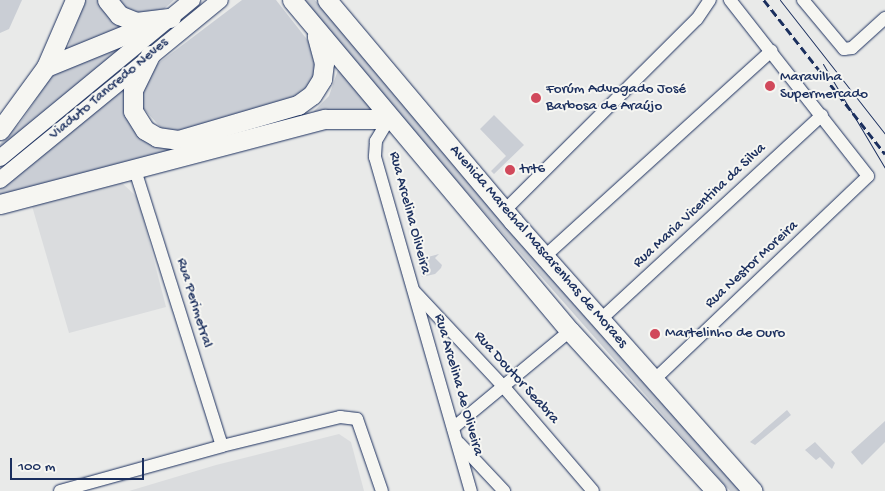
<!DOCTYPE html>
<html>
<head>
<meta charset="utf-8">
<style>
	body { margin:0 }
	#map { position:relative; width:885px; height:491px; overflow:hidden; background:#e9eae9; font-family:"Gochi Hand",sans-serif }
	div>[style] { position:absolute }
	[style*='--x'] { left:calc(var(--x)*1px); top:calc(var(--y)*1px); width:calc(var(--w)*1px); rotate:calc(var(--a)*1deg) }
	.built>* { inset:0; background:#dadcde }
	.green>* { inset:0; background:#caced5 }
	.roads { filter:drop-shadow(0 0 1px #1b2f5e) drop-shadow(0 0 1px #1b2f5e) }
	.minor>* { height:12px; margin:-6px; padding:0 6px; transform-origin:6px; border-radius:6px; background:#f6f6f2 }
	.major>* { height:16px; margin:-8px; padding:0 8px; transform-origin:8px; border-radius:8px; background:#f6f6f2 }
	.highway>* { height:19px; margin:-9.5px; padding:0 9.5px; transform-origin:9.5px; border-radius:9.5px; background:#f6f6f2 }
	.tram>* { height:1px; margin:-0.5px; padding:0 0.5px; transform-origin:0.5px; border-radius:0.5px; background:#1b2f5e }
	.rail>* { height:2.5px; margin-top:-1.25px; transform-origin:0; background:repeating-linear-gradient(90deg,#1b2f5e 0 8px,transparent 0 12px) }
	.dots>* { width:14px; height:14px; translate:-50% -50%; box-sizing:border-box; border:2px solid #f6f6f2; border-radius:50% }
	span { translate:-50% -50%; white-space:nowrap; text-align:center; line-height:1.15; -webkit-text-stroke:4px #f6f6f2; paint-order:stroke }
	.poi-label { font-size:15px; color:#1b2f5e }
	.left { translate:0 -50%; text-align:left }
	.street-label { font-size:15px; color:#1b2f5e }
	.scale { position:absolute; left:10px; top:458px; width:134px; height:22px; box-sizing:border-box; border:2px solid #1b2f5e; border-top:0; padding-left:6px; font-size:15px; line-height:18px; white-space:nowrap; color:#1b2f5e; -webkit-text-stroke:4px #f6f6f2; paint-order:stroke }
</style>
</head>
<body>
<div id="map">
	<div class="built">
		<div style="clip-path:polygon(122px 183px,138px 198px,166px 307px,69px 333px,32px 206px)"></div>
		<div style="clip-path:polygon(339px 434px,351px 442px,364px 491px,129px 491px,216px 465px)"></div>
	</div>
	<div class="green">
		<div style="clip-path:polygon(0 0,22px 0,9px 29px,0 33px)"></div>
		<div style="clip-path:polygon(85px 0,100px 0,122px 26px,65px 56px)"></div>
		<div style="clip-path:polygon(111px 0,174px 0,156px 16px,140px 17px)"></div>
		<div style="clip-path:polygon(242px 0,276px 0,313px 47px,317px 73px,309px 89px,292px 102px,178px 136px,165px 132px,143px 108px,140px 96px,143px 81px,156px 65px)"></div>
		<div style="clip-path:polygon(302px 0,315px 0,477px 193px,741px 491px,730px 491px,410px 128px)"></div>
		<div style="clip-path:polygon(152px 29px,0 153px,0 144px,20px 123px,57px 68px)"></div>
		<div style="clip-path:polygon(340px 64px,384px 116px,312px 113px,329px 96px)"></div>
		<div style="clip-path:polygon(132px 81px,129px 113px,187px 148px,0 198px,0 186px)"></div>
		<div style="clip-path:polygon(494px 115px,524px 145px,494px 174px,491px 171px,506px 156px,480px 129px)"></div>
		<div style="clip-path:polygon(439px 254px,435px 258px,442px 265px,441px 268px,435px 274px,422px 277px,417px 260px)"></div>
		<div style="clip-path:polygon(787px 410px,791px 415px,755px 445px,750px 442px)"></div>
		<div style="clip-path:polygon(885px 421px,885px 442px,862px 465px,851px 452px)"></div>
		<div style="clip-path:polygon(815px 442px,835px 463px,832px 469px,820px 457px,816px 460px,805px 450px)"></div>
	</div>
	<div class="roads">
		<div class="minor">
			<div style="--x:803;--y:0;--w:64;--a:50.1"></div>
			<div style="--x:844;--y:49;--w:8;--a:-7"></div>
			<div style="--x:852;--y:48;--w:45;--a:-42.3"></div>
			<div style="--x:389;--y:119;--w:26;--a:121"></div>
			<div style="--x:376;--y:141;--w:16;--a:94"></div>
			<div style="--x:375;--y:157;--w:348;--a:74"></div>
			<div style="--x:135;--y:170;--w:289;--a:72.5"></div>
			<div style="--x:504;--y:211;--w:272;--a:-44.9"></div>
			<div style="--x:697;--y:19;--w:23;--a:-56"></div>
			<div style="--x:544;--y:257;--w:307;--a:-42.2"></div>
			<div style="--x:414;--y:291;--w:130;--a:46.9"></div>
			<div style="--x:503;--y:386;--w:138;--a:49.4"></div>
			<div style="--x:600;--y:320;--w:302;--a:-42.7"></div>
			<div style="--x:655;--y:379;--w:294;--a:-43.6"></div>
			<div style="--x:868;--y:176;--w:224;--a:-128.1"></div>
			<div style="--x:453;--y:428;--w:152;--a:-39.7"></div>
			<div style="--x:459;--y:443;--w:66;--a:46.8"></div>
			<div style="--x:60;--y:491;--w:168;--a:-15.5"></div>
			<div style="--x:222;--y:446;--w:122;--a:-13.8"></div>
			<div style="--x:340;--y:417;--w:17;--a:7"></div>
			<div style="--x:357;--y:419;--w:76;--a:70.9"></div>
		</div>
		<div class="major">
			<div style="--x:0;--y:158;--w:249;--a:-39.5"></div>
			<div style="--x:0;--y:180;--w:284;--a:-39.3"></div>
		</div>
		<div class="highway">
			<div style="--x:107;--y:0;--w:19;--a:51"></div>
			<div style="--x:119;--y:15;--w:18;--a:22"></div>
			<div style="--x:136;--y:22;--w:35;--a:-7"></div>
			<div style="--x:292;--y:0;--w:432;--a:50"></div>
			<div style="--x:570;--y:331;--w:217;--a:47.6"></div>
			<div style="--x:327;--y:0;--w:289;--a:49.9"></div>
			<div style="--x:513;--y:221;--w:361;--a:48.4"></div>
			<div style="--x:150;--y:55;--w:39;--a:116"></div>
			<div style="--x:133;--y:90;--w:21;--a:90"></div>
			<div style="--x:133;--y:111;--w:22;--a:58"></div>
			<div style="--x:145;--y:130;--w:14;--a:30"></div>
			<div style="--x:157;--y:137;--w:21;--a:8"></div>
			<div style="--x:178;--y:140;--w:125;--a:-16.3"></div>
			<div style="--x:298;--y:105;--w:17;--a:-36"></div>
			<div style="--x:312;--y:95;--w:19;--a:-58"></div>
			<div style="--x:322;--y:79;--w:16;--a:-83"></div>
			<div style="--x:324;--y:63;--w:28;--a:-105"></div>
			<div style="--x:46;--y:67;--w:119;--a:-22.2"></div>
			<div style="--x:0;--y:130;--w:78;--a:-53.9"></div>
			<div style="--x:46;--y:67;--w:73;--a:-66.6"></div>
			<div style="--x:0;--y:204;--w:336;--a:-14.7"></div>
			<div style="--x:325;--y:119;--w:64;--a:0"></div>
		</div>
	</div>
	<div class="tram">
		<div style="--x:780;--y:0;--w:170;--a:51.9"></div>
		<div style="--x:823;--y:64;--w:121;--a:59.2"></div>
	</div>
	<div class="rail">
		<div style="--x:764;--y:0;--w:196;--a:51.8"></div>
	</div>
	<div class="dots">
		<div style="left:770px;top:86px;background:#d1495b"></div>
		<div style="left:536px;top:98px;background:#d1495b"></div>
		<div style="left:510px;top:170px;background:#d1495b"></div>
		<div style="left:655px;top:334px;background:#d1495b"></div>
	</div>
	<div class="poi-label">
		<span class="left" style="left:780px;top:86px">Maravilha<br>Supermercado</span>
		<span class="left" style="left:546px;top:98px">Forúm Advogado José<br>Barbosa de Araújo</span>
		<span class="left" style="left:520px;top:170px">trt6</span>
		<span class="left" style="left:665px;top:334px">Martelinho de Ouro</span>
	</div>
	<div class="street-label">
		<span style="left:109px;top:89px;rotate:-40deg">Viaduto Tancredo Neves</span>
		<span style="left:700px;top:206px;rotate:-43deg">Rua Maria Vicentina da Silva</span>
		<span style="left:409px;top:213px;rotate:75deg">Rua Arcelina Oliveira</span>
		<span style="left:538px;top:247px;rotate:49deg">Avenida Marechal Mascarenhas de Moraes</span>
		<span style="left:752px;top:265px;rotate:-43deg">Rua Nestor Moreira</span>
		<span style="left:194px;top:303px;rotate:73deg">Rua Perimetral</span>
		<span style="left:516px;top:378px;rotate:48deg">Rua Doutor Seabra</span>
		<span style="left:458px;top:385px;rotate:74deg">Rua Arcelina de Oliveira</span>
	</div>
	<div class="scale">100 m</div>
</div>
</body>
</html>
